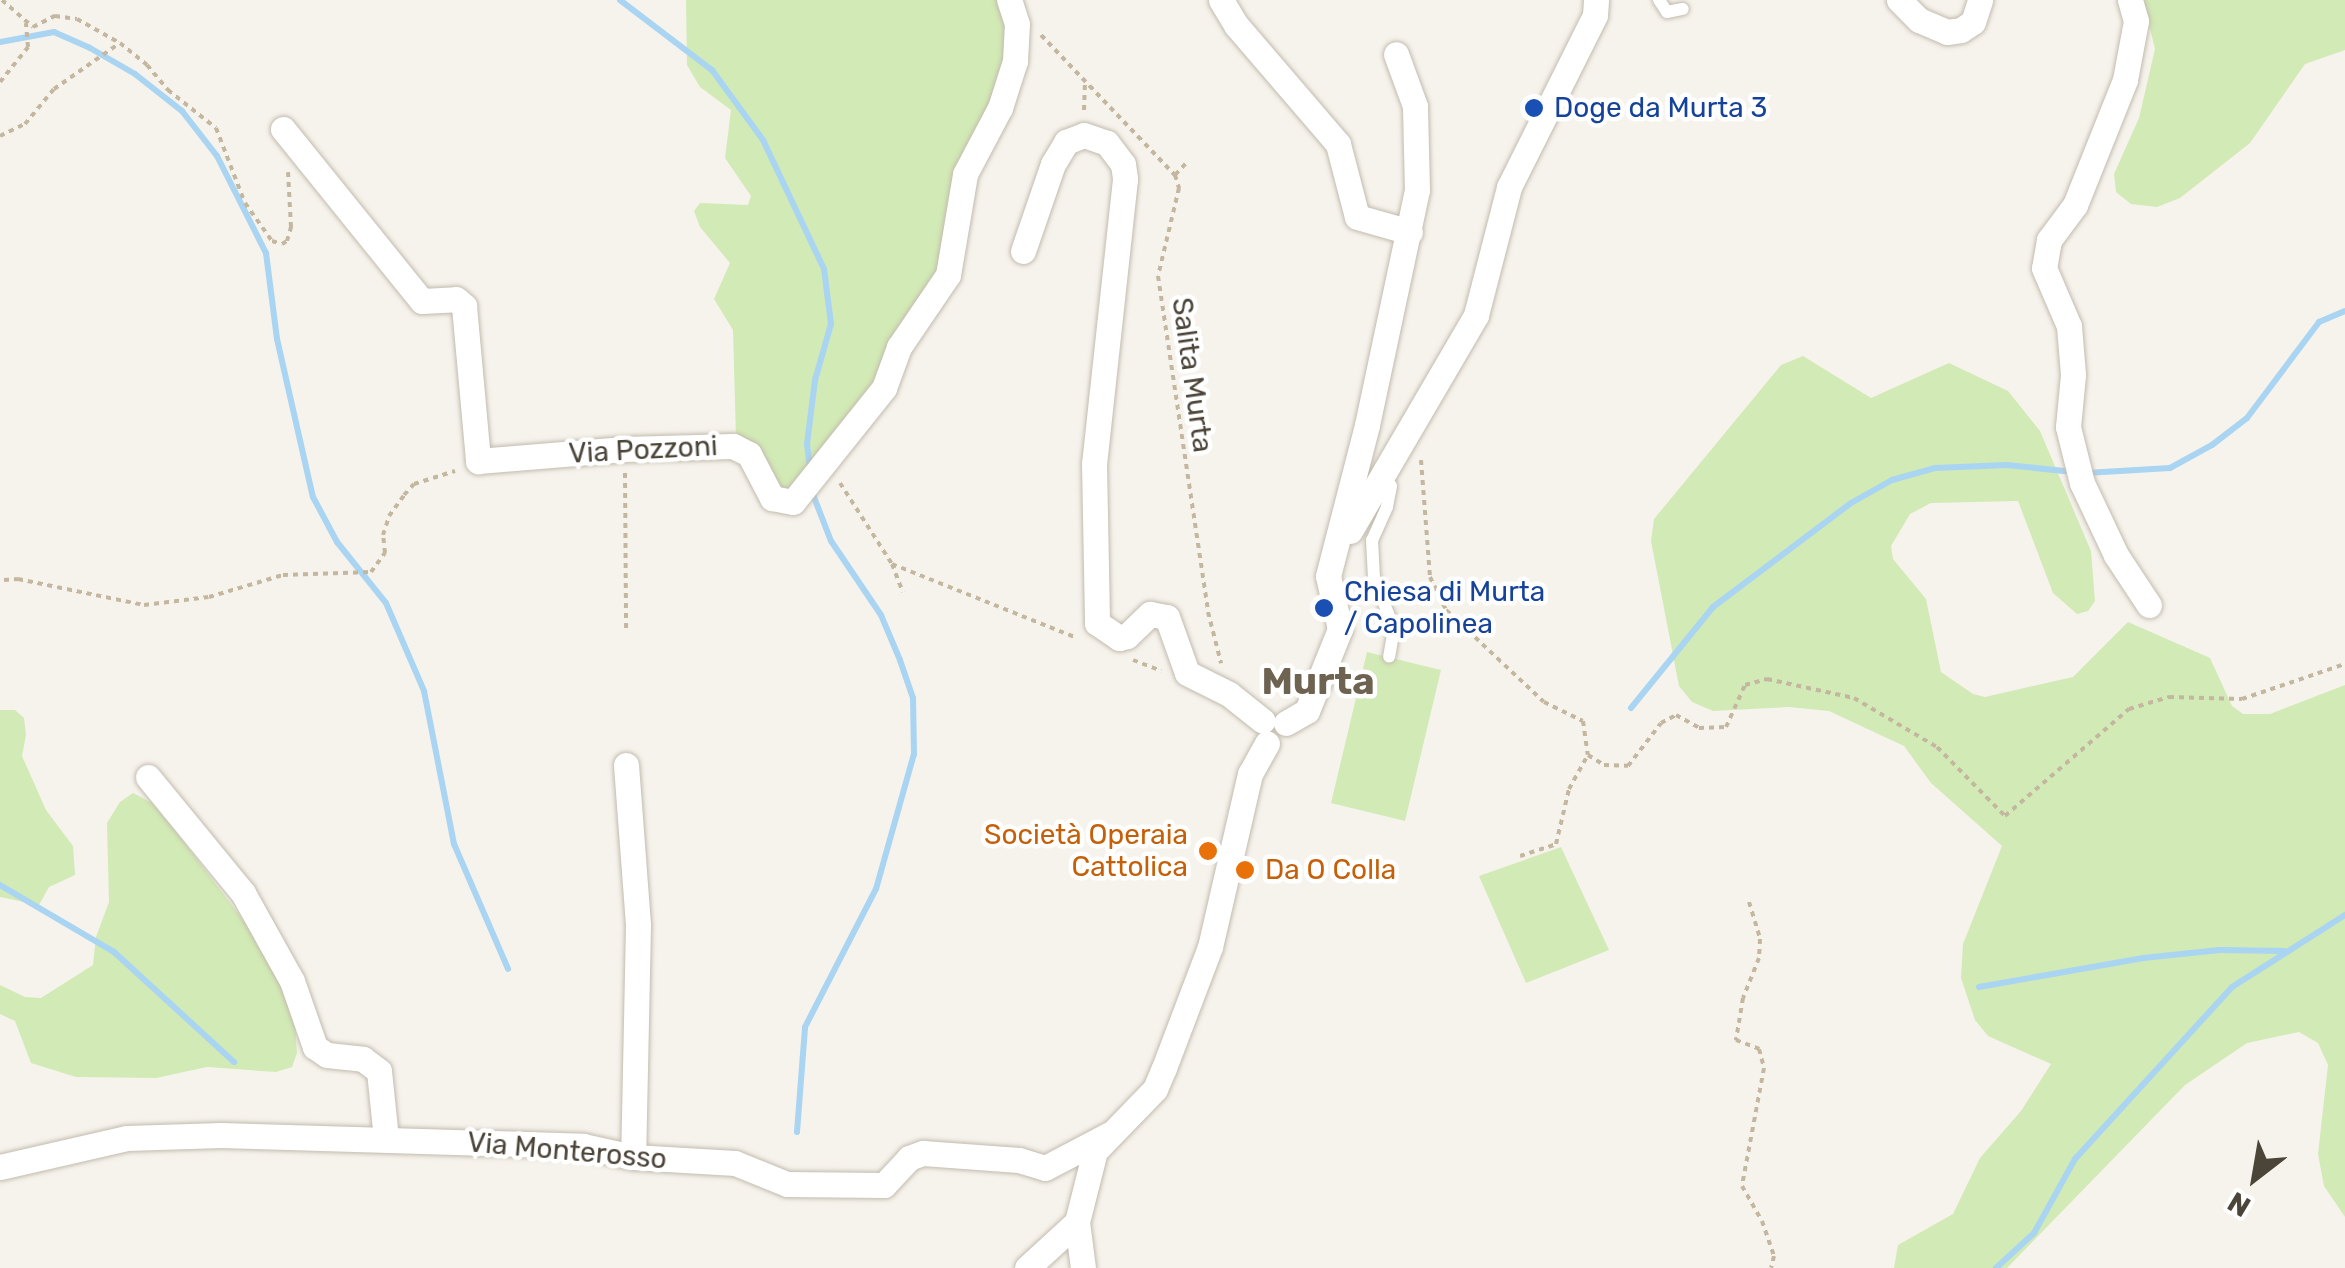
<!DOCTYPE html>
<html>
<head>
<meta charset="utf-8">
<style>
	body { margin:0 }
	#map { position:relative; width:2345px; height:1268px; overflow:hidden; background:#f6f3ec; font-family:Rubik,sans-serif }
	div>[style] { position:absolute }
	[style*='--x'] { left:calc(var(--x)*1px); top:calc(var(--y)*1px); width:calc(var(--w)*1px); rotate:calc(var(--a)*1deg) }
	.green>* { inset:0; background:#d2eab5 }
	.stream>* { height:6px; margin:-3px; padding:0 3px; transform-origin:3px; border-radius:3px; background:#a9d4f2 }
	.path>* { height:4px; margin-top:-2px; transform-origin:0; background:repeating-linear-gradient(90deg,#c4b79f 0 5px,transparent 0 10px) }
	.roads { filter:drop-shadow(0 0 2px #c2bbae) drop-shadow(0 0 2px #c2bbae) }
	.lane>* { height:12px; margin:-6px; padding:0 6px; transform-origin:6px; border-radius:6px; background:#fff }
	.street>* { height:25px; margin:-12.5px; padding:0 12.5px; transform-origin:12.5px; border-radius:12.5px; background:#fff }
	.dots>* { width:28px; height:28px; translate:-50% -50%; box-sizing:border-box; border:5px solid #fff; border-radius:50% }
	span { translate:-50% -50%; white-space:nowrap; text-align:center; line-height:1.15; -webkit-text-stroke:9px #fff; paint-order:stroke }
	.transit-label { font-size:28px; color:#164399 }
	.left { translate:0 -50%; text-align:left }
	.street-label { font-size:28px; color:#4b4439 }
	.food-label { font-size:28px; color:#c56008 }
	.right { translate:-100% -50%; text-align:right }
	.district-label { font-size:38px; color:#6e6250; font-weight:700 }
	.north { position:absolute; left:2205px; top:1128px; width:100px; height:100px; -webkit-text-stroke:8px #fff; paint-order:stroke; rotate:211deg; font-size:28px; font-weight:700; line-height:40px; text-align:center; color:#4b4439 }
	.north::after { content:''; display:block; margin:auto; width:35px; height:45px; background:#4b4439; clip-path:polygon(50% 0,100% 100%,50% 72%,0 100%) }
</style>
</head>
<body>
<div id="map">
	<div class="green">
		<div style="clip-path:polygon(686px 0,1003px 0,1009px 51px,935px 274px,876px 380px,798px 489px,779px 489px,736px 438px,733px 330px,714px 299px,730px 263px,700px 227px,694px 211px,700px 203px,748px 205px,751px 196px,725px 158px,731px 110px,700px 87px,687px 65px)"></div>
		<div style="clip-path:polygon(2143px 0,2345px 0,2345px 50px,2305px 64px,2250px 143px,2180px 198px,2157px 207px,2131px 204px,2116px 192px,2114px 174px,2139px 118px,2155px 49px)"></div>
		<div style="clip-path:polygon(1803px 356px,1871px 398px,1949px 363px,2008px 391px,2040px 431px,2091px 551px,2095px 601px,2088px 611px,2077px 614px,2053px 593px,2018px 501px,1931px 503px,1910px 514px,1891px 546px,1893px 559px,1926px 599px,1941px 672px,1973px 694px,1985px 697px,2073px 677px,2128px 622px,2210px 658px,2232px 706px,2243px 714px,2270px 714px,2345px 685px,2345px 1217px,2324px 1186px,2318px 1154px,2328px 1065px,2318px 1043px,2299px 1032px,2247px 1043px,2185px 1085px,2007px 1268px,1894px 1268px,1898px 1245px,1953px 1214px,1980px 1158px,2021px 1111px,2051px 1064px,1988px 1036px,1975px 1020px,1961px 978px,1963px 944px,2002px 846px,1931px 783px,1904px 746px,1829px 711px,1788px 707px,1713px 711px,1692px 702px,1679px 686px,1651px 541px,1654px 519px,1781px 365px)"></div>
		<div style="clip-path:polygon(1367px 652px,1441px 670px,1405px 821px,1331px 803px)"></div>
		<div style="clip-path:polygon(0 710px,15px 710px,24px 718px,26px 735px,22px 756px,46px 810px,73px 846px,75px 875px,49px 887px,39px 905px,0 897px)"></div>
		<div style="clip-path:polygon(133px 793px,152px 803px,176px 832px,283px 972px,294px 1006px,297px 1053px,292px 1067px,276px 1072px,207px 1067px,156px 1078px,76px 1077px,31px 1063px,15px 1021px,0 1014px,0 985px,25px 997px,41px 998px,93px 965px,96px 937px,109px 902px,107px 823px,120px 802px)"></div>
		<div style="clip-path:polygon(1561px 847px,1609px 950px,1526px 983px,1479px 876px)"></div>
	</div>
	<div class="stream">
		<div style="--x:620;--y:0;--w:116;--a:37.3"></div>
		<div style="--x:712;--y:70;--w:87;--a:53.9"></div>
		<div style="--x:763;--y:140;--w:143;--a:64.7"></div>
		<div style="--x:824;--y:269;--w:55;--a:82.7"></div>
		<div style="--x:831;--y:324;--w:58;--a:105.9"></div>
		<div style="--x:815;--y:380;--w:64;--a:97.1"></div>
		<div style="--x:807;--y:444;--w:25;--a:83"></div>
		<div style="--x:0;--y:42;--w:55;--a:-10.5"></div>
		<div style="--x:54;--y:32;--w:39;--a:24"></div>
		<div style="--x:90;--y:48;--w:52;--a:30"></div>
		<div style="--x:135;--y:74;--w:60;--a:38.2"></div>
		<div style="--x:182;--y:111;--w:57;--a:52.1"></div>
		<div style="--x:217;--y:156;--w:109;--a:63.2"></div>
		<div style="--x:266;--y:253;--w:87;--a:82.7"></div>
		<div style="--x:277;--y:339;--w:162;--a:77.2"></div>
		<div style="--x:313;--y:497;--w:51;--a:61.9"></div>
		<div style="--x:337;--y:542;--w:78;--a:51.2"></div>
		<div style="--x:386;--y:603;--w:96;--a:66.6"></div>
		<div style="--x:424;--y:691;--w:156;--a:78.9"></div>
		<div style="--x:454;--y:844;--w:136;--a:66.6"></div>
		<div style="--x:2086;--y:473;--w:84;--a:-3.4"></div>
		<div style="--x:2170;--y:468;--w:48;--a:-28.7"></div>
		<div style="--x:2212;--y:445;--w:44;--a:-37.6"></div>
		<div style="--x:2247;--y:418;--w:120;--a:-53.1"></div>
		<div style="--x:2319;--y:322;--w:28;--a:-23"></div>
		<div style="--x:1631;--y:708;--w:130;--a:-50.9"></div>
		<div style="--x:1713;--y:607;--w:173;--a:-37"></div>
		<div style="--x:1851;--y:503;--w:47;--a:-29.3"></div>
		<div style="--x:1892;--y:480;--w:45;--a:-15.6"></div>
		<div style="--x:1935;--y:468;--w:72;--a:-2.4"></div>
		<div style="--x:2007;--y:465;--w:67;--a:6"></div>
		<div style="--x:0;--y:885;--w:132;--a:30.4"></div>
		<div style="--x:114;--y:952;--w:163;--a:42.5"></div>
		<div style="--x:1979;--y:987;--w:167;--a:-10"></div>
		<div style="--x:2143;--y:958;--w:77;--a:-5.9"></div>
		<div style="--x:2220;--y:950;--w:64;--a:0.9"></div>
		<div style="--x:797;--y:1132;--w:105;--a:-85.6"></div>
		<div style="--x:805;--y:1027;--w:155;--a:-62.8"></div>
		<div style="--x:876;--y:889;--w:140;--a:-74.3"></div>
		<div style="--x:914;--y:754;--w:56;--a:-91"></div>
		<div style="--x:913;--y:698;--w:40;--a:-108.9"></div>
		<div style="--x:900;--y:660;--w:49;--a:-112.9"></div>
		<div style="--x:881;--y:615;--w:89;--a:-124"></div>
		<div style="--x:831;--y:541;--w:53;--a:-111.2"></div>
		<div style="--x:1996;--y:1268;--w:52;--a:-42.6"></div>
		<div style="--x:2034;--y:1233;--w:85;--a:-61"></div>
		<div style="--x:2075;--y:1159;--w:233;--a:-47.6"></div>
		<div style="--x:2232;--y:987;--w:134;--a:-32.5"></div>
	</div>
	<div class="path">
		<div style="--x:2;--y:0;--w:41;--a:41.1"></div>
		<div style="--x:33;--y:27;--w:25;--a:-27"></div>
		<div style="--x:55;--y:16;--w:22;--a:8"></div>
		<div style="--x:77;--y:19;--w:49;--a:29.2"></div>
		<div style="--x:120;--y:43;--w:35;--a:39"></div>
		<div style="--x:147;--y:65;--w:33;--a:50"></div>
		<div style="--x:168;--y:90;--w:61;--a:38.4"></div>
		<div style="--x:216;--y:128;--w:80;--a:68.9"></div>
		<div style="--x:245;--y:203;--w:47;--a:54.6"></div>
		<div style="--x:272;--y:241;--w:10;--a:17"></div>
		<div style="--x:282;--y:244;--w:6;--a:-31"></div>
		<div style="--x:287;--y:241;--w:15;--a:-74"></div>
		<div style="--x:291;--y:227;--w:55;--a:-93.1"></div>
		<div style="--x:1041;--y:35;--w:194;--a:46.3"></div>
		<div style="--x:1175;--y:175;--w:14;--a:73"></div>
		<div style="--x:1179;--y:188;--w:90;--a:103.4"></div>
		<div style="--x:1158;--y:276;--w:340;--a:81.5"></div>
		<div style="--x:1208;--y:612;--w:53;--a:75.7"></div>
		<div style="--x:0;--y:82;--w:45;--a:-51.3"></div>
		<div style="--x:28;--y:47;--w:24;--a:-95"></div>
		<div style="--x:1084;--y:110;--w:25;--a:-88"></div>
		<div style="--x:0;--y:136;--w:28;--a:-26"></div>
		<div style="--x:25;--y:124;--w:45;--a:-50.4"></div>
		<div style="--x:54;--y:89;--w:80;--a:-34.9"></div>
		<div style="--x:1175;--y:175;--w:19;--a:-47"></div>
		<div style="--x:1421;--y:460;--w:117;--a:85.6"></div>
		<div style="--x:1430;--y:577;--w:37;--a:64"></div>
		<div style="--x:1446;--y:610;--w:134;--a:43.2"></div>
		<div style="--x:1544;--y:702;--w:43;--a:26"></div>
		<div style="--x:1583;--y:721;--w:34;--a:82"></div>
		<div style="--x:1588;--y:755;--w:19;--a:32"></div>
		<div style="--x:1604;--y:765;--w:24;--a:2"></div>
		<div style="--x:1628;--y:766;--w:54;--a:-52.5"></div>
		<div style="--x:1661;--y:723;--w:17;--a:-28"></div>
		<div style="--x:1676;--y:715;--w:26;--a:29"></div>
		<div style="--x:1699;--y:728;--w:27;--a:-2"></div>
		<div style="--x:1726;--y:727;--w:46;--a:-65.7"></div>
		<div style="--x:1745;--y:685;--w:23;--a:-15"></div>
		<div style="--x:1767;--y:679;--w:89;--a:12.3"></div>
		<div style="--x:1854;--y:698;--w:96;--a:30.6"></div>
		<div style="--x:1937;--y:747;--w:97;--a:45.4"></div>
		<div style="--x:2005;--y:816;--w:164;--a:-40.8"></div>
		<div style="--x:2129;--y:709;--w:42;--a:-16.7"></div>
		<div style="--x:2169;--y:697;--w:73;--a:1.6"></div>
		<div style="--x:2242;--y:699;--w:109;--a:-18.8"></div>
		<div style="--x:625;--y:473;--w:159;--a:89.6"></div>
		<div style="--x:840;--y:483;--w:96;--a:57.3"></div>
		<div style="--x:892;--y:564;--w:199;--a:21.8"></div>
		<div style="--x:892;--y:564;--w:30;--a:69"></div>
		<div style="--x:4;--y:580;--w:14;--a:-4"></div>
		<div style="--x:18;--y:579;--w:129;--a:11.7"></div>
		<div style="--x:144;--y:605;--w:65;--a:-7"></div>
		<div style="--x:209;--y:597;--w:77;--a:-16.6"></div>
		<div style="--x:283;--y:575;--w:88;--a:-2"></div>
		<div style="--x:371;--y:572;--w:24;--a:-54"></div>
		<div style="--x:385;--y:553;--w:18;--a:-96"></div>
		<div style="--x:383;--y:535;--w:20;--a:-72"></div>
		<div style="--x:389;--y:516;--w:26;--a:-54"></div>
		<div style="--x:404;--y:495;--w:15;--a:-48"></div>
		<div style="--x:414;--y:484;--w:43;--a:-17.6"></div>
		<div style="--x:1133;--y:660;--w:30;--a:21"></div>
		<div style="--x:1520;--y:856;--w:38;--a:-18"></div>
		<div style="--x:1556;--y:844;--w:57;--a:-76.7"></div>
		<div style="--x:1569;--y:789;--w:39;--a:-61"></div>
		<div style="--x:1749;--y:902;--w:39;--a:73"></div>
		<div style="--x:1760;--y:939;--w:19;--a:93"></div>
		<div style="--x:1759;--y:958;--w:43;--a:111.8"></div>
		<div style="--x:1743;--y:998;--w:43;--a:99.5"></div>
		<div style="--x:1736;--y:1040;--w:25;--a:21"></div>
		<div style="--x:1759;--y:1049;--w:20;--a:75"></div>
		<div style="--x:1764;--y:1068;--w:120;--a:100.6"></div>
		<div style="--x:1742;--y:1186;--w:40;--a:60.3"></div>
		<div style="--x:1762;--y:1221;--w:37;--a:71"></div>
		<div style="--x:1774;--y:1256;--w:12;--a:104"></div>
	</div>
	<div class="roads">
		<div class="lane">
			<div style="--x:1659;--y:0;--w:14;--a:56"></div>
			<div style="--x:1667;--y:12;--w:16;--a:-11"></div>
			<div style="--x:1384;--y:477;--w:11;--a:52"></div>
			<div style="--x:1391;--y:486;--w:21;--a:101"></div>
			<div style="--x:1387;--y:507;--w:36;--a:114"></div>
			<div style="--x:1372;--y:540;--w:37;--a:87"></div>
			<div style="--x:1374;--y:577;--w:56;--a:69"></div>
			<div style="--x:1394;--y:629;--w:28;--a:100"></div>
		</div>
		<div class="street">
			<div style="--x:1221;--y:0;--w:29;--a:59"></div>
			<div style="--x:1236;--y:25;--w:157;--a:49.4"></div>
			<div style="--x:1338;--y:144;--w:75;--a:75.4"></div>
			<div style="--x:1357;--y:217;--w:55;--a:15.8"></div>
			<div style="--x:1899;--y:0;--w:28;--a:45"></div>
			<div style="--x:1919;--y:20;--w:30;--a:23"></div>
			<div style="--x:1947;--y:32;--w:14;--a:-8"></div>
			<div style="--x:1961;--y:30;--w:14;--a:-34"></div>
			<div style="--x:1973;--y:22;--w:23;--a:-72"></div>
			<div style="--x:2130;--y:0;--w:22;--a:74"></div>
			<div style="--x:2136;--y:21;--w:60;--a:100.6"></div>
			<div style="--x:2125;--y:80;--w:135;--a:111.8"></div>
			<div style="--x:2075;--y:205;--w:44;--a:126.6"></div>
			<div style="--x:2049;--y:240;--w:28;--a:100"></div>
			<div style="--x:2044;--y:268;--w:63;--a:66.7"></div>
			<div style="--x:2069;--y:326;--w:49;--a:85.3"></div>
			<div style="--x:2073;--y:375;--w:52;--a:95.5"></div>
			<div style="--x:2068;--y:427;--w:58;--a:76"></div>
			<div style="--x:2082;--y:483;--w:80;--a:64.7"></div>
			<div style="--x:2116;--y:555;--w:60;--a:56.6"></div>
			<div style="--x:283;--y:129;--w:221;--a:51.1"></div>
			<div style="--x:422;--y:301;--w:34;--a:-3"></div>
			<div style="--x:456;--y:299;--w:11;--a:41"></div>
			<div style="--x:464;--y:306;--w:156;--a:84.8"></div>
			<div style="--x:478;--y:461;--w:147;--a:-4.7"></div>
			<div style="--x:625;--y:449;--w:108;--a:-1.6"></div>
			<div style="--x:733;--y:446;--w:18;--a:27"></div>
			<div style="--x:749;--y:454;--w:50;--a:62.4"></div>
			<div style="--x:772;--y:498;--w:21;--a:11"></div>
			<div style="--x:793;--y:502;--w:146;--a:-51.4"></div>
			<div style="--x:884;--y:388;--w:44;--a:-69.9"></div>
			<div style="--x:899;--y:347;--w:87;--a:-55.8"></div>
			<div style="--x:948;--y:275;--w:102;--a:-80.4"></div>
			<div style="--x:965;--y:174;--w:75;--a:-62.1"></div>
			<div style="--x:1000;--y:108;--w:49;--a:-72.3"></div>
			<div style="--x:1015;--y:61;--w:37;--a:-87"></div>
			<div style="--x:1017;--y:24;--w:25;--a:-108"></div>
			<div style="--x:1023;--y:251;--w:92;--a:-71"></div>
			<div style="--x:1053;--y:164;--w:26;--a:-59"></div>
			<div style="--x:1066;--y:142;--w:19;--a:-21"></div>
			<div style="--x:1084;--y:135;--w:24;--a:19"></div>
			<div style="--x:1107;--y:143;--w:26;--a:53"></div>
			<div style="--x:1123;--y:164;--w:15;--a:82"></div>
			<div style="--x:1125;--y:179;--w:286;--a:96.2"></div>
			<div style="--x:1094;--y:463;--w:160;--a:88.9"></div>
			<div style="--x:1097;--y:623;--w:27;--a:34"></div>
			<div style="--x:1119;--y:638;--w:8;--a:-14"></div>
			<div style="--x:1127;--y:636;--w:32;--a:-44"></div>
			<div style="--x:1150;--y:614;--w:17;--a:10"></div>
			<div style="--x:1167;--y:617;--w:59;--a:70.3"></div>
			<div style="--x:1187;--y:673;--w:47;--a:26.6"></div>
			<div style="--x:1229;--y:694;--w:43;--a:38.5"></div>
			<div style="--x:1350;--y:531;--w:250;--a:-59.7"></div>
			<div style="--x:1476;--y:315;--w:132;--a:-75.5"></div>
			<div style="--x:1509;--y:187;--w:192;--a:-63.4"></div>
			<div style="--x:1595;--y:15;--w:15;--a:-86"></div>
			<div style="--x:1286;--y:723;--w:24;--a:-30"></div>
			<div style="--x:1307;--y:711;--w:88;--a:-68.1"></div>
			<div style="--x:1340;--y:629;--w:54;--a:-102.8"></div>
			<div style="--x:1328;--y:576;--w:156;--a:-75.5"></div>
			<div style="--x:1367;--y:425;--w:240;--a:-78"></div>
			<div style="--x:1417;--y:190;--w:84;--a:-91.4"></div>
			<div style="--x:1415;--y:106;--w:55;--a:-110.1"></div>
			<div style="--x:626;--y:765;--w:160;--a:85.7"></div>
			<div style="--x:638;--y:925;--w:232;--a:91.2"></div>
			<div style="--x:148;--y:777;--w:150;--a:50.7"></div>
			<div style="--x:243;--y:893;--w:101;--a:60.9"></div>
			<div style="--x:292;--y:981;--w:70;--a:70.8"></div>
			<div style="--x:315;--y:1047;--w:14;--a:34"></div>
			<div style="--x:327;--y:1055;--w:36;--a:6"></div>
			<div style="--x:363;--y:1059;--w:20;--a:37"></div>
			<div style="--x:379;--y:1071;--w:68;--a:84.1"></div>
			<div style="--x:0;--y:1167;--w:130;--a:-12.9"></div>
			<div style="--x:127;--y:1138;--w:94;--a:-1.8"></div>
			<div style="--x:221;--y:1135;--w:362;--a:1.7"></div>
			<div style="--x:583;--y:1146;--w:51;--a:12.4"></div>
			<div style="--x:633;--y:1157;--w:102;--a:3.4"></div>
			<div style="--x:735;--y:1163;--w:56;--a:22"></div>
			<div style="--x:787;--y:1184;--w:97;--a:0.6"></div>
			<div style="--x:884;--y:1185;--w:37;--a:-47"></div>
			<div style="--x:909;--y:1158;--w:15;--a:-20"></div>
			<div style="--x:923;--y:1153;--w:96;--a:4.2"></div>
			<div style="--x:1019;--y:1160;--w:27;--a:17"></div>
			<div style="--x:1045;--y:1168;--w:73;--a:-27.6"></div>
			<div style="--x:1027;--y:1268;--w:68;--a:-42.6"></div>
			<div style="--x:1083;--y:1268;--w:46;--a:-97.4"></div>
			<div style="--x:1077;--y:1222;--w:73;--a:-75.8"></div>
			<div style="--x:1095;--y:1151;--w:86;--a:-45.9"></div>
			<div style="--x:1155;--y:1089;--w:23;--a:-67"></div>
			<div style="--x:1164;--y:1068;--w:129;--a:-69.2"></div>
			<div style="--x:1210;--y:947;--w:178;--a:-77"></div>
			<div style="--x:1250;--y:774;--w:35;--a:-61"></div>
		</div>
	</div>
	<div class="dots">
		<div style="left:1534px;top:108px;background:#1a4fb4"></div>
		<div style="left:1324px;top:608px;background:#1a4fb4"></div>
		<div style="left:1208px;top:851px;background:#e8710a"></div>
		<div style="left:1245px;top:870px;background:#e8710a"></div>
	</div>
	<div class="transit-label">
		<span class="left" style="left:1554px;top:108px">Doge da Murta 3</span>
		<span class="left" style="left:1344px;top:608px">Chiesa di Murta<br>/ Capolinea</span>
	</div>
	<div class="street-label">
		<span style="left:1192px;top:375px;rotate:82deg">Salita Murta</span>
		<span style="left:643px;top:450px;rotate:-3deg">Via Pozzoni</span>
		<span style="left:567px;top:1151px;rotate:5deg">Via Monterosso</span>
	</div>
	<div class="food-label">
		<span class="right" style="left:1188px;top:851px">Società Operaia<br>Cattolica</span>
		<span class="left" style="left:1265px;top:870px">Da O Colla</span>
	</div>
	<div class="district-label">
		<span style="left:1318px;top:682px">Murta</span>
	</div>
	<div class="north">N</div>
</div>
</body>
</html>
